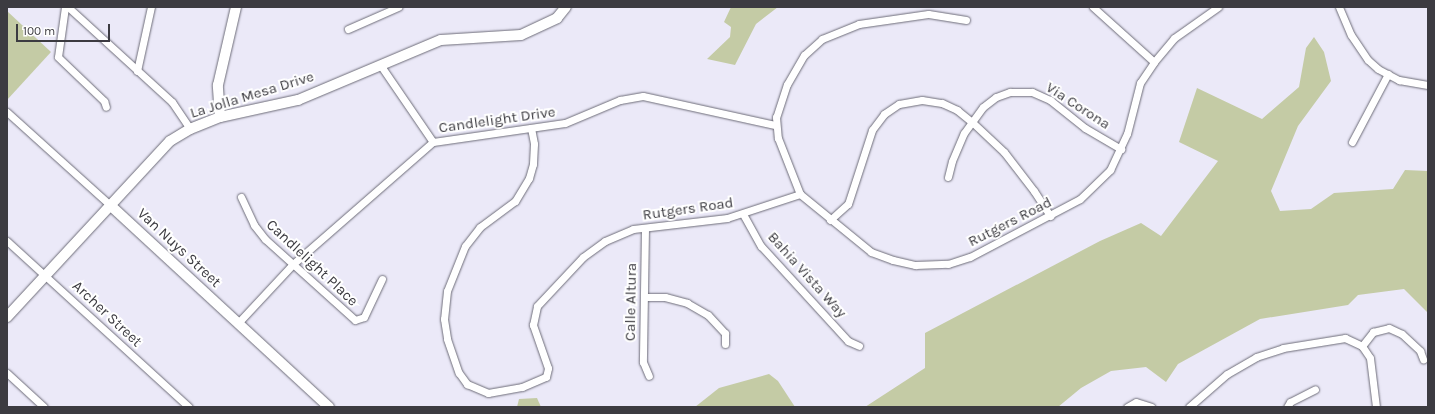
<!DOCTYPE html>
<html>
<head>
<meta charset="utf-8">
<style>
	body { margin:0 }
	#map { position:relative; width:1435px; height:414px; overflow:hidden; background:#ebe9f8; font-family:Karla,sans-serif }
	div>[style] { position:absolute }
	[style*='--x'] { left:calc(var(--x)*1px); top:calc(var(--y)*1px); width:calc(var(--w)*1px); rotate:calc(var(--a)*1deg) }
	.green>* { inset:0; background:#c4cba5 }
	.roads { filter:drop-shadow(0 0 1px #6d6c78) drop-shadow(0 0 1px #6d6c78) }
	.street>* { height:7px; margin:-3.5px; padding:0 3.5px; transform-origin:3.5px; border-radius:3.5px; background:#fff }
	.secondary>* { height:10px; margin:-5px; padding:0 5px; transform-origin:5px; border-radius:5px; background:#fff }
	span { translate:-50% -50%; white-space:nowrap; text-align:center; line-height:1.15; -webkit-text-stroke:4px #fff; paint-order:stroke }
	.street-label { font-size:15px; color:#3c3b41 }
	.frame { position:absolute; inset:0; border:8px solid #3c3b41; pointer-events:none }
	.scale { position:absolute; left:16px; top:24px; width:94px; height:18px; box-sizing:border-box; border:2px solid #3c3b41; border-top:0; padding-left:5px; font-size:12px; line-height:14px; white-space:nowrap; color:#3c3b41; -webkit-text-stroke:3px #fff; paint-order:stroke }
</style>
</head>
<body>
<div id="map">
	<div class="green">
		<div style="clip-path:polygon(731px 7px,778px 7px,756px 24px,735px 65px,707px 59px,730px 37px,731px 27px,724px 22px)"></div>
		<div style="clip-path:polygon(7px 11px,51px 52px,7px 100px)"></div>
		<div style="clip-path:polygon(1314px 37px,1324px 52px,1331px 81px,1298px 126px,1271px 191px,1280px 211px,1311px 209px,1334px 193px,1393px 189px,1405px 170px,1428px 171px,1428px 313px,1404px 289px,1358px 295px,1348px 305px,1260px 319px,1178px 364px,1166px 382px,1146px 367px,1111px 371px,1081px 388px,1058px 407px,865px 407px,925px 368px,925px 333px,1100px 241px,1141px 223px,1161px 236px,1218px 161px,1179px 142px,1197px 88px,1262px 119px,1299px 87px,1306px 48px)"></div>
		<div style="clip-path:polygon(769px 374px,778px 381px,795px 407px,695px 407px,719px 388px)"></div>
		<div style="clip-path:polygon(537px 398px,541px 407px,517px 407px,519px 399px)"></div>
	</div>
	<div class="roads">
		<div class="street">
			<div style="--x:65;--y:7;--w:50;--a:98"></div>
			<div style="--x:58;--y:57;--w:64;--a:43.7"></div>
			<div style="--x:104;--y:101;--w:6;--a:72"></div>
			<div style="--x:68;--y:7;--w:141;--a:42.4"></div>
			<div style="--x:172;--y:102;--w:32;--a:56"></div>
			<div style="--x:1093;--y:7;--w:82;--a:42"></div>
			<div style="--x:1339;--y:7;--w:30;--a:67"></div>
			<div style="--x:1351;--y:35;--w:30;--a:56"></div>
			<div style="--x:1368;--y:60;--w:13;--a:42"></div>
			<div style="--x:1378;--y:69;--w:24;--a:28"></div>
			<div style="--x:1399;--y:80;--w:29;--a:10"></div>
			<div style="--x:966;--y:20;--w:38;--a:-171"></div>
			<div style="--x:928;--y:14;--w:70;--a:171.8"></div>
			<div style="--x:859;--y:24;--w:40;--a:158"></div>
			<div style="--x:822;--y:39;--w:24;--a:138"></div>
			<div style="--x:804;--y:55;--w:34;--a:120"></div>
			<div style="--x:787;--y:84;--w:35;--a:108"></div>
			<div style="--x:776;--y:117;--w:21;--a:85"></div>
			<div style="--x:778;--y:138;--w:60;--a:68.6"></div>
			<div style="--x:800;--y:194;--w:92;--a:39.2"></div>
			<div style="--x:871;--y:252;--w:23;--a:20"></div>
			<div style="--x:893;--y:260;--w:23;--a:13"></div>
			<div style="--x:915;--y:265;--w:33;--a:-2"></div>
			<div style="--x:948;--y:264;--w:23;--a:-18"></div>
			<div style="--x:970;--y:257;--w:124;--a:-27.8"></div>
			<div style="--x:1080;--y:199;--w:42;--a:-44"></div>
			<div style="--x:1110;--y:170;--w:40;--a:-65"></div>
			<div style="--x:1127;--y:134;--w:53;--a:-75.7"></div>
			<div style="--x:1140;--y:83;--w:25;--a:-56"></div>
			<div style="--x:1154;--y:62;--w:31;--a:-50"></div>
			<div style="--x:1174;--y:38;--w:54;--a:-35.2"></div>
			<div style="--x:348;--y:29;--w:55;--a:-23.7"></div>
			<div style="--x:381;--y:66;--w:92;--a:55.6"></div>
			<div style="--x:137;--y:71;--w:66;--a:-77.7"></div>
			<div style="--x:7;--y:112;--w:139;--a:42.1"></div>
			<div style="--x:531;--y:128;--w:16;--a:79"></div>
			<div style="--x:534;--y:144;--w:20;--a:93"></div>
			<div style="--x:533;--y:164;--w:15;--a:106"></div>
			<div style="--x:529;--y:178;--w:27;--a:121"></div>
			<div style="--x:515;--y:201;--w:44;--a:143.4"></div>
			<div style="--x:480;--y:227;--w:24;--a:128"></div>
			<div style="--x:465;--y:246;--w:48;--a:111.8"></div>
			<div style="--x:447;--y:291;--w:28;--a:96"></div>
			<div style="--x:444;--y:319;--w:20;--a:81"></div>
			<div style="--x:447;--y:339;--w:36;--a:71"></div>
			<div style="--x:459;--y:373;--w:14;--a:54"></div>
			<div style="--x:467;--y:384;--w:23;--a:23"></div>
			<div style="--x:488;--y:393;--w:35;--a:-10"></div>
			<div style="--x:522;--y:387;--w:26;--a:-23"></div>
			<div style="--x:546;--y:377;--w:9;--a:-77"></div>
			<div style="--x:548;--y:368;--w:46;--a:-109.2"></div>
			<div style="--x:533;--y:325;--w:19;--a:-78"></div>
			<div style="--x:537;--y:306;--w:67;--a:-46.8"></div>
			<div style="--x:583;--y:257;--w:27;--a:-36"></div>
			<div style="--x:605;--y:241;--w:30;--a:-23"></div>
			<div style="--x:633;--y:229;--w:95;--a:-6.7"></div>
			<div style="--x:727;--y:218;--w:77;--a:-18.2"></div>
			<div style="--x:1352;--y:142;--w:77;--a:-62.1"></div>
			<div style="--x:948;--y:177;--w:16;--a:-76"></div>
			<div style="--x:952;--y:161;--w:30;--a:-67"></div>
			<div style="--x:964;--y:133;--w:32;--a:-54"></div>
			<div style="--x:983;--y:107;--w:16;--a:-38"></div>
			<div style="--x:996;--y:97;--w:15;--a:-20"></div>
			<div style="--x:1010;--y:92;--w:22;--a:0"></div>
			<div style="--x:1032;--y:92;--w:20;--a:24"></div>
			<div style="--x:1050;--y:100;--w:45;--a:38.7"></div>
			<div style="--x:1085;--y:128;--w:42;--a:30.3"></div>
			<div style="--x:241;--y:197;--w:31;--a:65"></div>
			<div style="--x:254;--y:225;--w:18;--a:52"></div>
			<div style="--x:265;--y:239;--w:121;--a:42"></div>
			<div style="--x:355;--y:320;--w:9;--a:-18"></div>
			<div style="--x:364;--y:317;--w:42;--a:-64.7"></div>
			<div style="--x:743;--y:214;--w:37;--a:61"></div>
			<div style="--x:761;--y:246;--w:129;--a:47.5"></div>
			<div style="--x:848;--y:341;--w:12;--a:24"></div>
			<div style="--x:830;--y:220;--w:24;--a:-42"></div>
			<div style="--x:848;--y:204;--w:78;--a:-72"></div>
			<div style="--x:872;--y:130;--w:20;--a:-53"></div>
			<div style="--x:884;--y:114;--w:18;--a:-34"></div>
			<div style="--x:899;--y:104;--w:23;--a:-10"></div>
			<div style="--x:922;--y:100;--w:20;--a:9"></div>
			<div style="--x:942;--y:103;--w:17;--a:25"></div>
			<div style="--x:957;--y:110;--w:19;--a:39"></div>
			<div style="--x:972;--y:122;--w:44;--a:43.2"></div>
			<div style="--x:1004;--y:152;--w:49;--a:52.4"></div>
			<div style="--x:1034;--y:191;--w:30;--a:57"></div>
			<div style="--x:645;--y:228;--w:134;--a:90.9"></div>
			<div style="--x:643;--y:362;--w:15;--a:67"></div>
			<div style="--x:7;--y:241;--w:246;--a:42.4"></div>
			<div style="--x:644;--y:297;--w:21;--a:0"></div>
			<div style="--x:665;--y:297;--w:23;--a:15"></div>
			<div style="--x:687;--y:303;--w:24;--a:30"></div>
			<div style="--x:708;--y:315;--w:25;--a:47"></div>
			<div style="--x:725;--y:333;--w:11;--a:90"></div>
			<div style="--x:238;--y:323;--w:81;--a:-47"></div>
			<div style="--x:293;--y:264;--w:186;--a:-41.1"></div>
			<div style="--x:433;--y:142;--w:133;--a:-8.2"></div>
			<div style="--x:565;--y:123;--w:60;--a:-22.7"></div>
			<div style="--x:620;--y:100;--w:23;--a:-10"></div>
			<div style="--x:643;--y:96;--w:135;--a:12.4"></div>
			<div style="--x:1362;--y:346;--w:18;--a:-52"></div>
			<div style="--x:1373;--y:332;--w:16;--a:-14"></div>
			<div style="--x:1389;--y:328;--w:14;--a:25"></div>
			<div style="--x:1402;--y:334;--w:25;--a:43"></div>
			<div style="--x:1420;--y:351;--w:9;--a:69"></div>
			<div style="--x:7;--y:373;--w:50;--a:42.6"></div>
			<div style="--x:1127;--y:407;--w:10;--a:-29"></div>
			<div style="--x:1136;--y:402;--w:16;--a:18"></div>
			<div style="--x:1189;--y:407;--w:50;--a:-41"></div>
			<div style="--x:1227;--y:374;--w:34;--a:-30"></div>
			<div style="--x:1256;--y:357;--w:28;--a:-18"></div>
			<div style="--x:1283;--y:348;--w:63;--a:-9.2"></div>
			<div style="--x:1345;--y:338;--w:19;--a:25"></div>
			<div style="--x:1362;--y:346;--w:14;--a:56"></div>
			<div style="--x:1370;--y:358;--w:49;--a:83"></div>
			<div style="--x:1287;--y:407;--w:6;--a:-59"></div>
			<div style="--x:1290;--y:402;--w:28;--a:-27"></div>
		</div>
		<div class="secondary">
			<div style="--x:220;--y:117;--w:32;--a:-94"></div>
			<div style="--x:218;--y:85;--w:80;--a:-77"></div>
			<div style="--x:110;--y:205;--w:298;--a:42.7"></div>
			<div style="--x:7;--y:317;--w:240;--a:-47.2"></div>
			<div style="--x:170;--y:141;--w:23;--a:-31"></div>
			<div style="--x:190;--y:129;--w:32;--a:-22"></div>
			<div style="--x:220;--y:117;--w:80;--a:-12.3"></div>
			<div style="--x:298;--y:100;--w:155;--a:-22.8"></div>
			<div style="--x:441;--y:40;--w:80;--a:-3.6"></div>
			<div style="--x:521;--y:35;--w:40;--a:-25"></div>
			<div style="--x:557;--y:18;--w:14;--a:-51"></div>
		</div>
	</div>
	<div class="street-label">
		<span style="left:252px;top:95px;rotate:-17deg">La Jolla Mesa Drive</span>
		<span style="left:1078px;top:106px;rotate:33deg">Via Corona</span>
		<span style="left:497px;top:120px;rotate:-8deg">Candlelight Drive</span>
		<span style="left:688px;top:209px;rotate:-8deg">Rutgers Road</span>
		<span style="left:1010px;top:222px;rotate:-27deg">Rutgers Road</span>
		<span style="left:179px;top:248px;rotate:43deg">Van Nuys Street</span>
		<span style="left:312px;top:263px;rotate:43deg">Candlelight Place</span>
		<span style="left:807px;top:275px;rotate:48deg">Bahia Vista Way</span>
		<span style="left:631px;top:302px;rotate:-89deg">Calle Altura</span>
		<span style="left:107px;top:314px;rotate:43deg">Archer Street</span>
	</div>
	<div class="frame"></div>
	<div class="scale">100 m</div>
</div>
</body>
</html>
